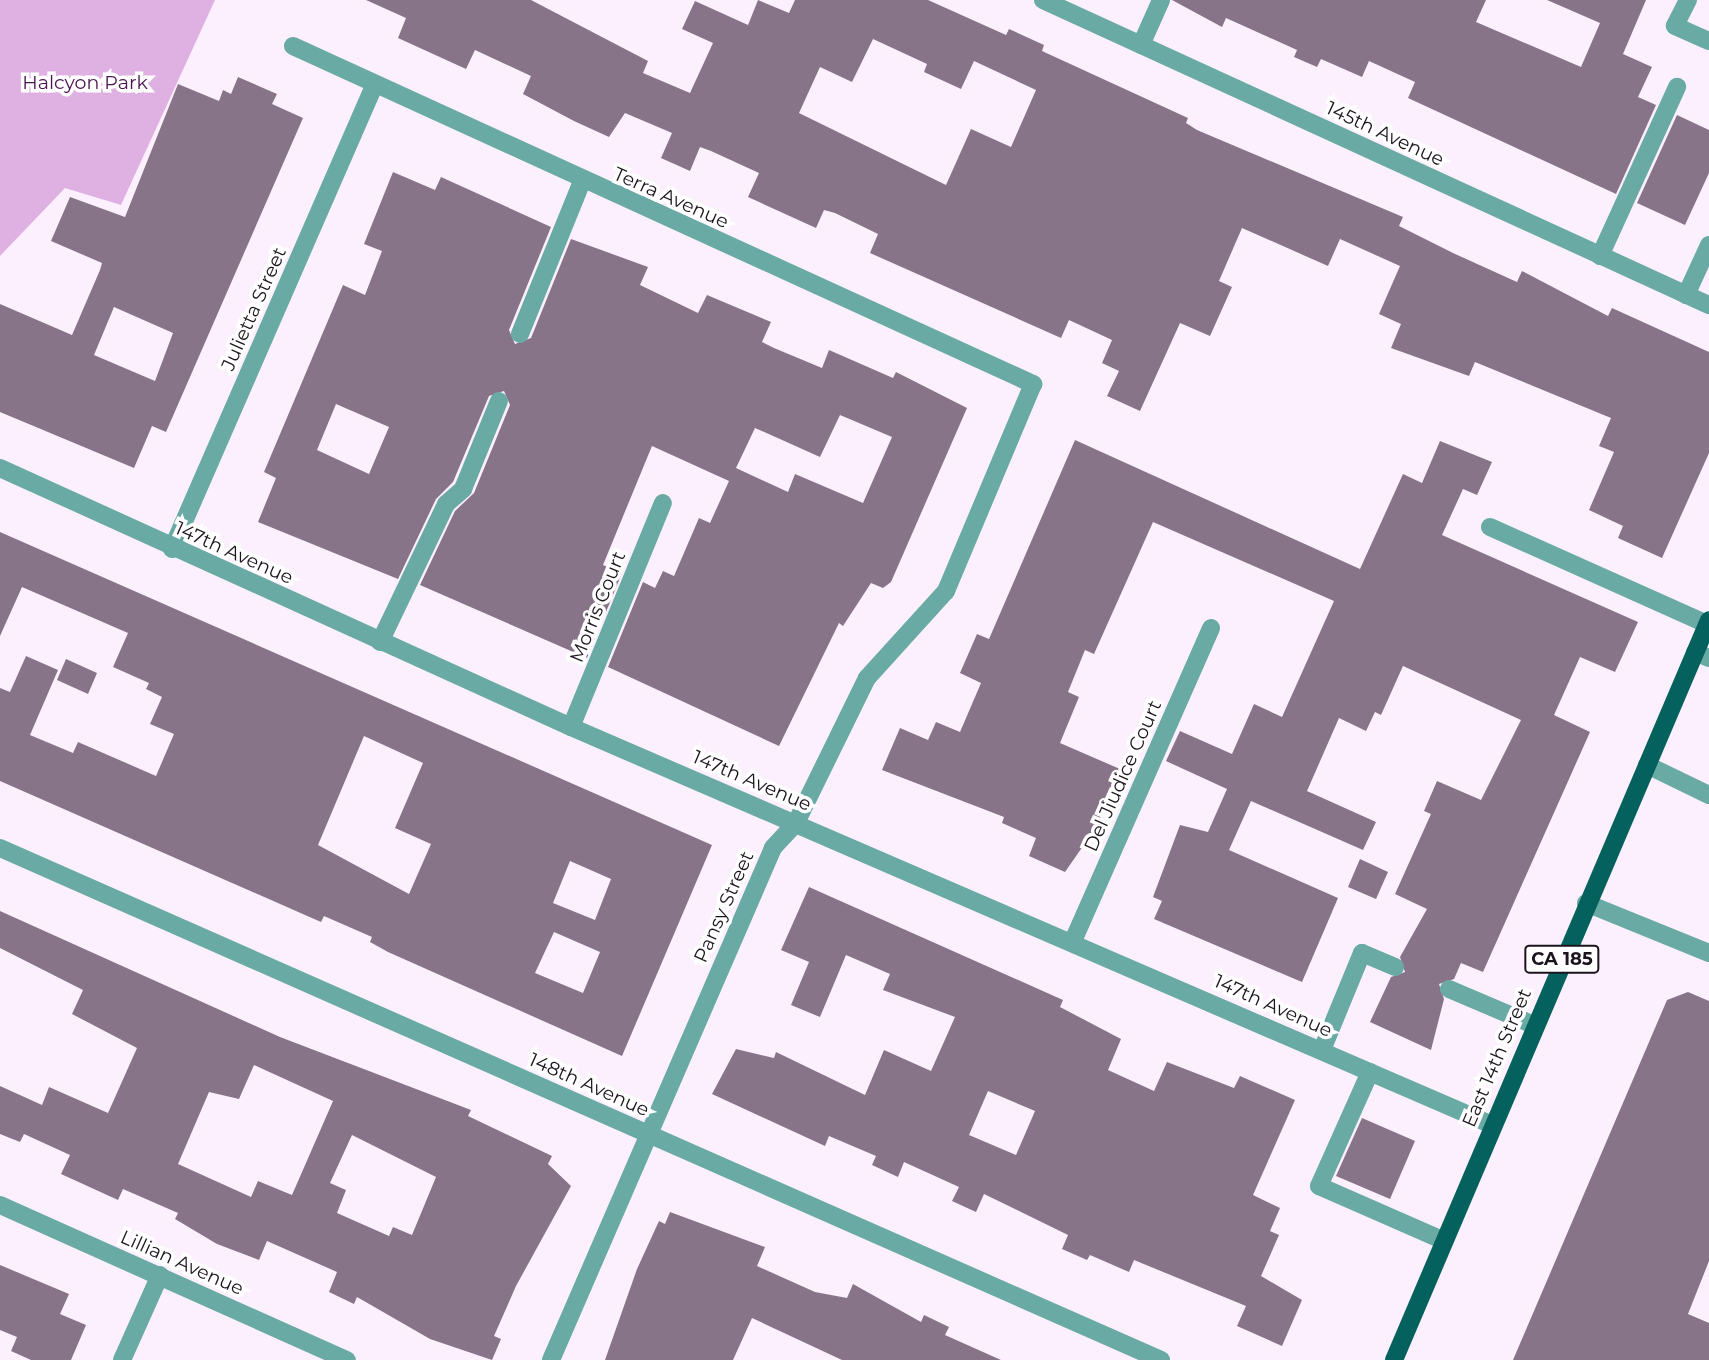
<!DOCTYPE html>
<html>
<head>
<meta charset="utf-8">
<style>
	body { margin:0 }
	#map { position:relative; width:1709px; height:1360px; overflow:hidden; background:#fdf0fe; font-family:Montserrat,sans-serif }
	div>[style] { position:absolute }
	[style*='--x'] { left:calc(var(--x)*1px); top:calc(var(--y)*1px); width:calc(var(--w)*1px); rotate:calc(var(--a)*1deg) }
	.green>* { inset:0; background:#dfb1e2 }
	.building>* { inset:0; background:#887489 }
	.service>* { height:18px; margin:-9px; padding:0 9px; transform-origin:9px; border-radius:9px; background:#69aaa5 }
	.minor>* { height:18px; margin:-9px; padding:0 9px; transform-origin:9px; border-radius:9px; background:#69aaa5 }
	.primary>* { height:18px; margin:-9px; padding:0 9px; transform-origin:9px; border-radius:9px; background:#05615d }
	span { translate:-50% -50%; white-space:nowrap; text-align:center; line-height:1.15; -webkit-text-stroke:7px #fff; paint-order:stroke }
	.shield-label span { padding:2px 5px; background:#fff; border:2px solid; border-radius:5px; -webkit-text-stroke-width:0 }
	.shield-label { font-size:18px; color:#1b141c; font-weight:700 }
	.park-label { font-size:19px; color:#4c1351 }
	.street-label { font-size:19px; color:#1b141c }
</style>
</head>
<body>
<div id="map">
	<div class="green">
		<div style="clip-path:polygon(0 0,215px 0,121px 205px,65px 188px,0 256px)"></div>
	</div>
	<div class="building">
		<div style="clip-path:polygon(evenodd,366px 0,531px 0,648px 61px,643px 73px,690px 93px,713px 43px,682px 29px,695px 1px,748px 25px,758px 0,789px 13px,795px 0,928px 0,1006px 35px,1009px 29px,1044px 45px,1042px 51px,1188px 118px,1186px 123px,1197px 130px,1403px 217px,1399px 226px,1453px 253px,1517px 282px,1522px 271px,1608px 316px,1612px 308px,1709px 352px,1709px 453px,1662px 558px,1618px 538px,1623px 526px,1589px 510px,1614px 452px,1599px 446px,1611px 418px,1475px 362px,1469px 376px,1391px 348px,1401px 324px,1379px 314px,1400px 266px,1340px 239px,1328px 266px,1242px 228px,1219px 281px,1232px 287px,1210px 336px,1180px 323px,1140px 411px,1107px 396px,1119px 371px,1102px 363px,1112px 340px,1069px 320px,1061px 338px,870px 253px,878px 234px,835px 213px,824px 210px,816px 228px,748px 197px,759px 173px,711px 151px,700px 147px,690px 171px,661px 158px,672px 133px,625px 113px,609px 137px,574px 121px,523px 94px,531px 76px,475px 50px,466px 69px,398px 38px,406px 18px,366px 0,873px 39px,927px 64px,924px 72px,961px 89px,974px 61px,1036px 90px,1011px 147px,971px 129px,946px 185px,799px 113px,820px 67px,852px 82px,873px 39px)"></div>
		<div style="clip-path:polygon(1172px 0,1486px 0,1476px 22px,1581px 67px,1600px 23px,1547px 0,1646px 0,1623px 54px,1652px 67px,1638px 97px,1656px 105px,1616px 194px,1408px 98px,1415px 82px,1369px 61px,1362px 77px,1321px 59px,1317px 67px,1294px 57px,1297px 50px,1226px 18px,1222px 27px)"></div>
		<div style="clip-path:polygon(evenodd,238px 77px,277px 94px,272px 104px,303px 118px,166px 432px,152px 426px,134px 468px,0 412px,0 304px,72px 335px,100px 270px,102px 263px,51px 241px,70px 197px,125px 217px,178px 84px,219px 101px,223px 90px,231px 94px,238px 77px,114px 307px,173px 333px,155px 381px,94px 355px,114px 307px)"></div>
		<div style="clip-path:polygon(1677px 115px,1709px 130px,1709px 173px,1685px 225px,1637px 203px)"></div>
		<div style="clip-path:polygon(evenodd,393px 172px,435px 190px,441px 177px,551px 227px,509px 330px,515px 344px,531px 338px,571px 239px,648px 267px,640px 285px,698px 313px,707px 295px,771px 322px,762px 342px,774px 348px,822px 368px,829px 350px,893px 378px,896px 372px,967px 408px,891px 582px,883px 588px,871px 583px,843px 626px,839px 623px,779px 746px,608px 667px,643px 582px,655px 588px,663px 571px,674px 576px,699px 518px,710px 523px,729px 481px,652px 446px,603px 565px,622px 573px,587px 658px,420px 585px,455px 511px,474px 493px,510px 405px,504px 391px,489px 396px,453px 482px,436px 499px,398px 579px,258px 522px,276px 478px,264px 472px,343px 285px,365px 295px,382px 251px,364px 244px,393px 172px,336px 404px,389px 427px,369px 474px,317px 450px,336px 404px,393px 172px,840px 415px,892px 437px,863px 503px,795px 474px,788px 492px,736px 468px,755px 428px,820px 457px,840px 415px)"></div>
		<div style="clip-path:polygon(1075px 440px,1360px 569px,1403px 474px,1422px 483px,1440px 441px,1492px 462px,1477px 495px,1463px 489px,1442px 535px,1638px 622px,1615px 672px,1580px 657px,1554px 715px,1590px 732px,1483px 972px,1461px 963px,1454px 979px,1439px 984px,1444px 999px,1431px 1050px,1370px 1022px,1391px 977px,1405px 972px,1400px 957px,1427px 909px,1395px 894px,1431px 814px,1424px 811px,1437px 781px,1481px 800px,1521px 720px,1403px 666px,1381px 715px,1375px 712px,1366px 731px,1339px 718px,1307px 791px,1376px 822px,1363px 850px,1251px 801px,1229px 850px,1338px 898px,1302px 982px,1154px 919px,1162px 901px,1153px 897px,1180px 825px,1208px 832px,1227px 789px,1166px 761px,1180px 731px,1232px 754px,1254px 704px,1282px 717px,1334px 601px,1153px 522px,1094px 654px,1085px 650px,1068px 692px,1079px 697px,1060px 743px,1120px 769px,1097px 826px,1065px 872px,1029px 856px,1036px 838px,1002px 823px,1004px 817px,882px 770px,900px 728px,928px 740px,936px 722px,960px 732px,981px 683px,960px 673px,977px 634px,989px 639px)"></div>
		<div style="clip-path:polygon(evenodd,0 532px,712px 845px,622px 1056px,388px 952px,370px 942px,372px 937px,324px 916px,321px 922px,0 781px,0 688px,10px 692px,26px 656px,58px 670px,30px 735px,73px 753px,78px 742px,156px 776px,174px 734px,150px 724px,162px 697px,146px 689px,149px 683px,113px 667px,128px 633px,22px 587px,0 636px,0 532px,364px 736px,423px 763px,395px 828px,431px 844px,409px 894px,318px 845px,364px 736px,0 532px,570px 861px,611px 879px,595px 920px,553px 903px,570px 861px,0 532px,554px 932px,600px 952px,583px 993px,535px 973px,554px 932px)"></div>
		<div style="clip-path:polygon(66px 659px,97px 673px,88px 694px,57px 680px)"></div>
		<div style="clip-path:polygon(1360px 859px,1388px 872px,1376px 899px,1348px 887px)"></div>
		<div style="clip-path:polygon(evenodd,809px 887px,1063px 1000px,1060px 1007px,1121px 1039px,1108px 1070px,1154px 1091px,1167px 1062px,1234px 1088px,1240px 1076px,1295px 1100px,1253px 1195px,1280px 1208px,1270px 1231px,1279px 1235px,1261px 1276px,1302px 1300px,1282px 1346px,1237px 1326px,1246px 1306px,1134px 1260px,1129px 1272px,1090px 1255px,1087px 1260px,1062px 1249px,1068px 1235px,984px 1194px,976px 1212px,952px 1201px,959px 1187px,904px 1162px,898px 1177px,872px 1165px,876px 1156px,829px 1136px,825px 1146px,712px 1094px,736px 1049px,774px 1058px,776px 1052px,865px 1095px,884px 1050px,931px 1071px,955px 1017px,883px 990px,890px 974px,846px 955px,820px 1017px,791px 1005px,809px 962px,781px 950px,809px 887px,988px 1091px,1035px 1111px,1016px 1155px,969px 1135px,988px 1091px)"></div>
		<div style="clip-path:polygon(evenodd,0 911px,280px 1037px,471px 1110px,468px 1116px,552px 1156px,548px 1164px,571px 1186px,516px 1286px,494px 1336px,501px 1339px,492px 1360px,430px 1339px,357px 1297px,354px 1304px,329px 1292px,337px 1272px,267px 1241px,259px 1260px,217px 1244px,175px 1219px,178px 1213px,123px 1189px,118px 1200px,61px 1174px,70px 1155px,24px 1134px,20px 1142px,0 1134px,0 1086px,42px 1105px,49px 1087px,108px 1113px,137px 1048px,72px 1014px,83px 990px,0 948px,0 911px,254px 1065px,333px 1101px,292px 1195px,258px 1181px,251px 1197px,178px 1164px,209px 1092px,239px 1099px,254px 1065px,0 911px,352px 1135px,436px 1177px,412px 1235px,393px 1227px,389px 1236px,337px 1213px,346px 1190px,330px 1183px,352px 1135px)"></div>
		<div style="clip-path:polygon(1688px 992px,1709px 1001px,1709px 1261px,1688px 1314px,1709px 1323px,1709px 1360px,1513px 1360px,1667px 1000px)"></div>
		<div style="clip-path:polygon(1362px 1118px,1415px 1141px,1390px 1199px,1336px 1176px)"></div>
		<div style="clip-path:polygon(670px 1212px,765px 1247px,757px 1266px,815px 1292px,847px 1298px,853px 1284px,921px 1322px,924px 1315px,949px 1327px,945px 1335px,1001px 1360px,842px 1360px,752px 1318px,733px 1360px,605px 1360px,637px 1269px,659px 1221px,665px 1224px)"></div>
		<div style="clip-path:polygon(0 1265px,69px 1294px,60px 1314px,86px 1325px,71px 1360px,31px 1360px,11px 1351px,17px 1337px,0 1330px)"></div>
	</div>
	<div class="service">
		<div style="--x:1688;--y:0;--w:29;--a:117"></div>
		<div style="--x:1675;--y:26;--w:37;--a:24"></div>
		<div style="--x:1600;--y:256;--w:186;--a:-65.5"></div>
		<div style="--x:1686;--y:295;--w:55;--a:-65.3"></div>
		<div style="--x:520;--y:334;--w:165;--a:-67.9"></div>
		<div style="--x:380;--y:642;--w:153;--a:-64.4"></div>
		<div style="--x:446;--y:504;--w:23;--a:-41"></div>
		<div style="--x:463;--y:489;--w:95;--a:-67.8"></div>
		<div style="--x:1695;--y:652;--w:15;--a:23"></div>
		<div style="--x:1647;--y:765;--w:69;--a:25.8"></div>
		<div style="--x:1449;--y:989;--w:92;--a:23"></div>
		<div style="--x:1322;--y:1050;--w:105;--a:-67.6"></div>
		<div style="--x:1362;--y:953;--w:36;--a:23"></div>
		<div style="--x:1370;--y:1072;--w:125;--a:114.1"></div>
		<div style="--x:1319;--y:1186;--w:134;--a:23.7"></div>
	</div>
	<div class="minor">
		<div style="--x:1043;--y:0;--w:733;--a:24.61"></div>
		<div style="--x:1141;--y:45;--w:49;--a:-66"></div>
		<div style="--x:293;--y:46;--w:814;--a:24.55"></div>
		<div style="--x:1033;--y:384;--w:225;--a:112.8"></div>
		<div style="--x:946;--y:591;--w:118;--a:132.2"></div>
		<div style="--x:867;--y:678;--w:161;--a:116.1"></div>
		<div style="--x:796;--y:823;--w:34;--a:133"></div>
		<div style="--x:773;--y:848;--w:558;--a:113.44"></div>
		<div style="--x:0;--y:468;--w:627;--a:24.4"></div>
		<div style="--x:571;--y:727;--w:1003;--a:23.37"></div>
		<div style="--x:1490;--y:527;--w:238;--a:24.1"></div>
		<div style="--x:172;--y:549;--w:505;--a:-66.43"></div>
		<div style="--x:571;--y:727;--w:242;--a:-67.7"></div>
		<div style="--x:0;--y:848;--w:1269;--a:23.8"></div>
		<div style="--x:1586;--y:903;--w:133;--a:22.1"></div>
		<div style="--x:1073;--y:941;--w:342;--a:-66.2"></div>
		<div style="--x:0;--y:1205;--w:380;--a:24.1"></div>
		<div style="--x:122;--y:1360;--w:93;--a:-65.9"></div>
	</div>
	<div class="primary">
		<div style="--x:1394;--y:1360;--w:804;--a:-66.94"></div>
	</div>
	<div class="shield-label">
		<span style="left:1562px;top:959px">CA 185</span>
	</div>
	<div class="park-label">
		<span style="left:85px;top:83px">Halcyon Park</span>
	</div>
	<div class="street-label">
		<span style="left:1385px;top:134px;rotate:25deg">145th Avenue</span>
		<span style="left:671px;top:198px;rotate:24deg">Terra Avenue</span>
		<span style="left:254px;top:309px;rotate:-66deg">Julietta Street</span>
		<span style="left:234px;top:553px;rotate:24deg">147th Avenue</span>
		<span style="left:598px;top:607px;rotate:-68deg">Morris Court</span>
		<span style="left:1123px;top:776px;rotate:-66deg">Del Jiudice Court</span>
		<span style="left:752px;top:781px;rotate:23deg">147th Avenue</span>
		<span style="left:724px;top:907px;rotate:-66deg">Pansy Street</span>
		<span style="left:1273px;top:1006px;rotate:24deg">147th Avenue</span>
		<span style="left:1497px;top:1058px;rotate:-67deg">East 14th Street</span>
		<span style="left:589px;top:1085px;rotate:24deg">148th Avenue</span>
		<span style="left:182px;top:1263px;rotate:24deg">Lillian Avenue</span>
	</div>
</div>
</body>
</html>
